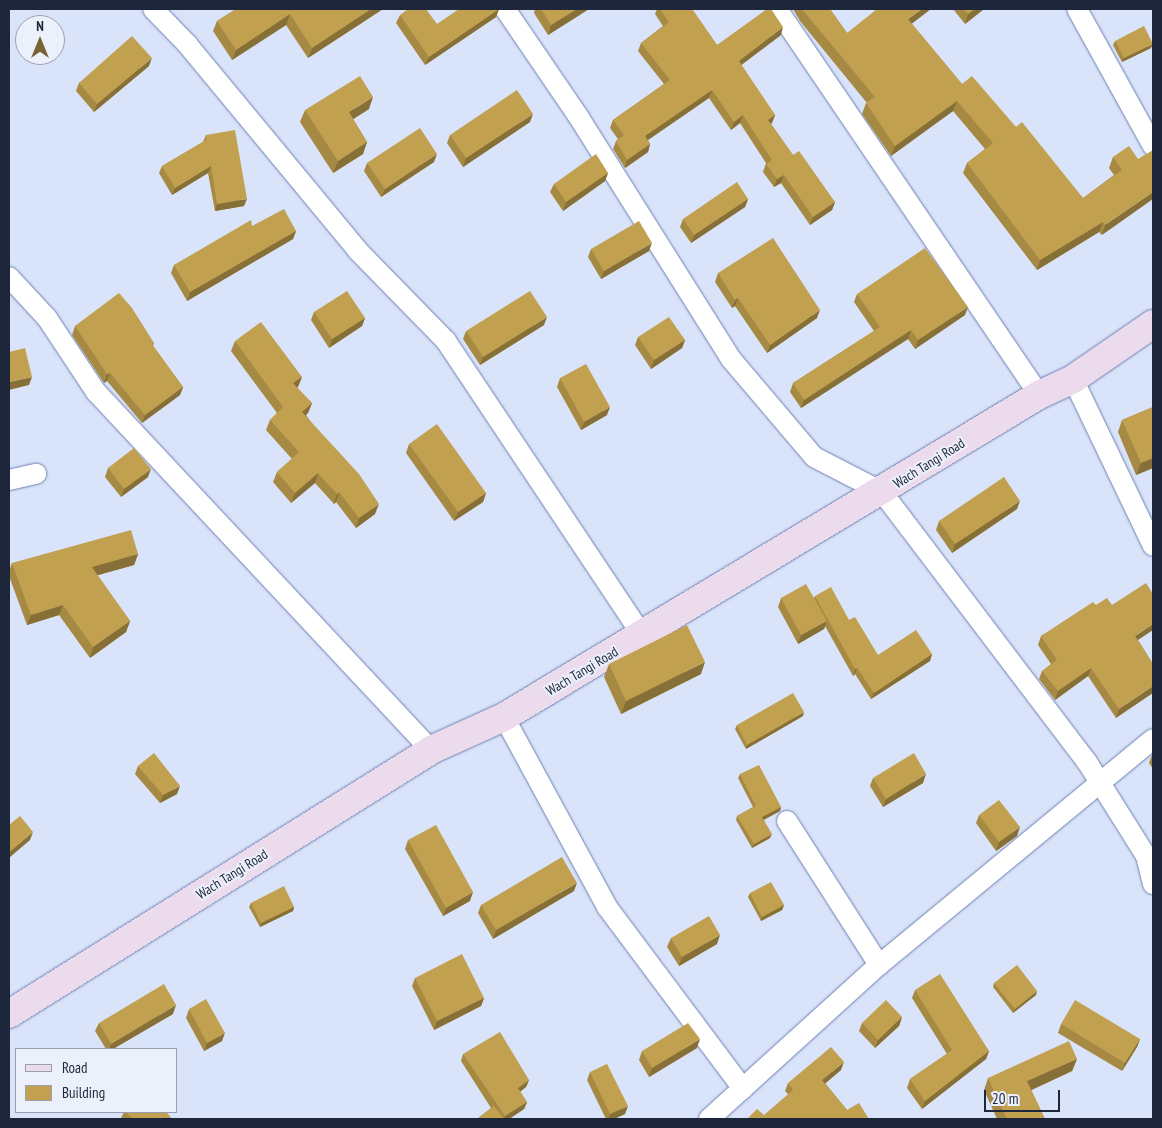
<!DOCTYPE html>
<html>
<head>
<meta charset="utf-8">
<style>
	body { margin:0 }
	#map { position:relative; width:1162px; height:1128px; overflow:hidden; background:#d9e3f9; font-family:"PT Sans Narrow",sans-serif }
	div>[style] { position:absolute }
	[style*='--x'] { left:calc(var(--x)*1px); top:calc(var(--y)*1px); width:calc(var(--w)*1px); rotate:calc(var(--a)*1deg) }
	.roads { filter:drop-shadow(0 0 1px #6d81b4) drop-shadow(0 0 1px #6d81b4) }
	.minor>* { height:20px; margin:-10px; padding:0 10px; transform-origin:10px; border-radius:10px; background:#fff }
	.secondary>* { height:28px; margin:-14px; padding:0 14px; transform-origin:14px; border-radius:14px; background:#ecdbec }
	.wall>* { inset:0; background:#a68a44 }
	.shaded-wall>* { inset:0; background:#877037 }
	.building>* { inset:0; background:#c1a04f }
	span { translate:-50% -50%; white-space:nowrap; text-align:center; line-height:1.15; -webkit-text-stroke:4px #ebf0fb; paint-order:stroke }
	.street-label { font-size:14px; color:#1e263b }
	.frame { position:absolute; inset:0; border:10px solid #1e263b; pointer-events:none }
	.legend { position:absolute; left:15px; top:1048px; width:162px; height:65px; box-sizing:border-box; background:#ebf0fb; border:1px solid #999fae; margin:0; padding:6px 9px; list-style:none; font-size:15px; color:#1e263b }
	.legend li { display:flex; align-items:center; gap:10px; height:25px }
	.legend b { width:25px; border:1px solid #999fae }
	.north { position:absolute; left:15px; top:15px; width:50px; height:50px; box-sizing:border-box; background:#ebf0fb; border:1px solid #999fae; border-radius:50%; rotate:0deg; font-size:14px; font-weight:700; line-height:20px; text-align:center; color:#1e263b }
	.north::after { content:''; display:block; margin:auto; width:18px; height:22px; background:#786433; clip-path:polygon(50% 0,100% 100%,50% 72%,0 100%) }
	.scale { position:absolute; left:984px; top:1090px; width:76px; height:22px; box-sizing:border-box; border:2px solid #1e263b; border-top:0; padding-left:6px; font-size:15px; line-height:18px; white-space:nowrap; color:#1e263b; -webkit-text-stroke:4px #ebf0fb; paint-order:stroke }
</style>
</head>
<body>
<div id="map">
	<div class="roads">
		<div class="minor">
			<div style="--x:153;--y:9;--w:49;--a:45.8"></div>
			<div style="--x:187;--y:44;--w:268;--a:50.4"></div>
			<div style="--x:358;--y:251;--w:126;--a:45.6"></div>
			<div style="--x:446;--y:341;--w:353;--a:56.3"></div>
			<div style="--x:505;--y:9;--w:130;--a:55.7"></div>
			<div style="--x:578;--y:116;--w:287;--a:57.8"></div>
			<div style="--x:731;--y:359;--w:128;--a:49.7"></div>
			<div style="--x:814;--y:457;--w:76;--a:27.2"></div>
			<div style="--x:882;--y:492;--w:339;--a:52.8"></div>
			<div style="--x:1087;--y:762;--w:111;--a:57.9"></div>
			<div style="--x:1146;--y:856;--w:29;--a:76"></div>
			<div style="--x:777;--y:9;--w:467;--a:55.8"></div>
			<div style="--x:1077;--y:9;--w:157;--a:61"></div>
			<div style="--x:9;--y:277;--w:56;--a:47.2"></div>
			<div style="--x:47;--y:318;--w:89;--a:56.5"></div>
			<div style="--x:96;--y:392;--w:490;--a:46.9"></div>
			<div style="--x:1073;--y:379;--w:185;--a:64.4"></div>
			<div style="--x:9;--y:480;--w:28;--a:-13"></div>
			<div style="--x:504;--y:717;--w:216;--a:61.5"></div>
			<div style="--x:607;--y:907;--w:227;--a:53.2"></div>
			<div style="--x:787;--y:821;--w:171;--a:57.4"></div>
			<div style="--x:709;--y:1119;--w:229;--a:-42.2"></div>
			<div style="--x:879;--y:965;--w:355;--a:-39.5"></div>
		</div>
		<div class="secondary">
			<div style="--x:9;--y:1014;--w:498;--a:-32"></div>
			<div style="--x:431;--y:750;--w:80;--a:-24.3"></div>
			<div style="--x:504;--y:717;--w:624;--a:-31.04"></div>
			<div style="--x:1039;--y:395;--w:38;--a:-25"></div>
			<div style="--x:1073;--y:379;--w:97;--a:-34.5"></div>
		</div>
	</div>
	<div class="wall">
		<div style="clip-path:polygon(236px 9px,383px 9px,308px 58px,286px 25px,232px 60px,213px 31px,217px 21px)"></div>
		<div style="clip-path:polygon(499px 9px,496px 17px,425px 65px,396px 23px,400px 15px,437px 24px)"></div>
		<div style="clip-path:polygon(535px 9px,589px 9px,548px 35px,534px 13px)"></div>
		<div style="clip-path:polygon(657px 9px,692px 9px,717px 45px,781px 35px,741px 65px,775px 115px,771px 124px,793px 155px,835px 202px,832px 210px,810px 225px,781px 183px,774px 187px,763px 172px,766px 163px,740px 123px,731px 130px,709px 98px,648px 140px,650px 144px,648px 152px,625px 168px,613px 149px,616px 141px,618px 139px,610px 128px,613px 120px,664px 84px,638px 51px,641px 43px,663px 26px,655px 14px)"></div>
		<div style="clip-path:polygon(793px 9px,830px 9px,847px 33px,912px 24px,962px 84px,1016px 127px,1083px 198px,1114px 175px,1109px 168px,1113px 157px,1138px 159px,1102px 235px,1099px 232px,1037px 270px,963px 173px,967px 163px,985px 149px,953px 111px,891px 156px,862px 114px,866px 103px,867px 103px,800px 21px)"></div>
		<div style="clip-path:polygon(953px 9px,984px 9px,965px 24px)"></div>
		<div style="clip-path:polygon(1115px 41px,1151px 48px,1122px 62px,1113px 45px)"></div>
		<div style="clip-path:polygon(149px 66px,94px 112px,76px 91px,79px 83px)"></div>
		<div style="clip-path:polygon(369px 109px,353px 119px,367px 142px,363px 154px,333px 173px,300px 122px,305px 110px)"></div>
		<div style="clip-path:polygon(530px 122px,463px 167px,447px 143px,450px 135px)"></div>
		<div style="clip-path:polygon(206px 135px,244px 206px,215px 211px,208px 173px,172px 195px,159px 173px,162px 166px,203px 142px)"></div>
		<div style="clip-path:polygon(434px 162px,381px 197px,364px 171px,367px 163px)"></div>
		<div style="clip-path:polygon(608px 173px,605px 181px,563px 211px,550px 192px,554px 184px)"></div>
		<div style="clip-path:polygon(748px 199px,745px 207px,691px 243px,680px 227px,683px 219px)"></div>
		<div style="clip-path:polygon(252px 226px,296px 231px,293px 239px,187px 301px,171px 273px,174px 265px)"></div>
		<div style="clip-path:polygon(591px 249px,649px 251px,601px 279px,588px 257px)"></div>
		<div style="clip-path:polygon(718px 273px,817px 318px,767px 353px,735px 306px,732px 308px,715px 282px)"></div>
		<div style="clip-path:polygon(857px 294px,965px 315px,915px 349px,908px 339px,801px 408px,790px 392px,793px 383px,874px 331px,854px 302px)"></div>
		<div style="clip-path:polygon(314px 312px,365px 318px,362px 326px,329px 348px,311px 320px)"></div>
		<div style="clip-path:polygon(544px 325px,480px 365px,463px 339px,466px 331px)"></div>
		<div style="clip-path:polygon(75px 326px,154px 343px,153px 346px,183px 387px,180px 395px,142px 423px,107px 381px,104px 383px,72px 335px)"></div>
		<div style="clip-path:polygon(638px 337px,685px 340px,682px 348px,651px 369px,635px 345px)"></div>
		<div style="clip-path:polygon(235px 341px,302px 377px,297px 388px,312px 403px,308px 413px,306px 415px,375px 514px,356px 528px,336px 502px,334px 504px,315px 483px,291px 503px,273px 482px,277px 472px,292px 459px,266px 430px,270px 420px,277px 413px,231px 351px)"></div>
		<div style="clip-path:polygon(560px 378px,607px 415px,581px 430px,557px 387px)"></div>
		<div style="clip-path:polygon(1153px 407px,1153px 468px,1136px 475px,1118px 432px,1122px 420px)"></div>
		<div style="clip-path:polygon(409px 444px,486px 493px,483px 502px,454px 521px,406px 453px)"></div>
		<div style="clip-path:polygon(108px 468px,148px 477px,121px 497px,105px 477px)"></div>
		<div style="clip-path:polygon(1017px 509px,952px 553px,936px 530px,939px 521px)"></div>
		<div style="clip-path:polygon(138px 554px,134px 565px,97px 575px,130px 621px,126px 632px,90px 658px,59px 615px,27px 625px,9px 576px,9px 571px,12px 563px)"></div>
		<div style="clip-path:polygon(815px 596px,849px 620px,878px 655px,932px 654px,930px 661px,871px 699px,855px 674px,853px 676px,825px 626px,824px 629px,798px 644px,778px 607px,781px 598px,814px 598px)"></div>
		<div style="clip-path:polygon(1096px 605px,1138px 640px,1153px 664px,1116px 718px,1088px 676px,1055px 700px,1039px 679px,1042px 671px,1051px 664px,1038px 645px,1041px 636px)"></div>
		<div style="clip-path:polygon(609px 664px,701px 674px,621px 714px,604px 677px)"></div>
		<div style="clip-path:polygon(803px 716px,746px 749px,735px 729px,737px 725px)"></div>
		<div style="clip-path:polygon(1153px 754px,1153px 769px,1149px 763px,1152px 755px)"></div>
		<div style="clip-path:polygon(138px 766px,177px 794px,160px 803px,135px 774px)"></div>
		<div style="clip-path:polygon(740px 774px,781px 807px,780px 811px,764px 820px,770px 838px,752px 848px,736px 820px,737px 816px,753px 807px,738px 778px)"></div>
		<div style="clip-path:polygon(873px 778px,923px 783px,883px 807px,870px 786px)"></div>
		<div style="clip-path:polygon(979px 815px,1017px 836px,996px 851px,976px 823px)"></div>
		<div style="clip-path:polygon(408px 840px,470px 901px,443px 916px,405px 849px)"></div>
		<div style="clip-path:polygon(574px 891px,493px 939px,478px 913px,481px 905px)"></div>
		<div style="clip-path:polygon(750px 893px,784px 905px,782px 910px,761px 921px,748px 897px)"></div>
		<div style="clip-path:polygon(251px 903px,294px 907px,293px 911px,260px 927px,249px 907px)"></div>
		<div style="clip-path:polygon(671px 938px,717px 944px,679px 966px,667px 947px)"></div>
		<div style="clip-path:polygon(415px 978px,484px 998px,481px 1006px,434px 1030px,412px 986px)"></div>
		<div style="clip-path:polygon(994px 983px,1036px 995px,1013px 1013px,993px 987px)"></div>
		<div style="clip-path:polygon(915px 990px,989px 1051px,986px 1059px,922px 1109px,907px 1088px,910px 1079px,947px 1054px,912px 998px)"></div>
		<div style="clip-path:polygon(189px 1009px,222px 1041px,204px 1051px,186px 1018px)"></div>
		<div style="clip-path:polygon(173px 1014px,113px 1049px,106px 1049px,95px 1031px,99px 1023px)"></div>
		<div style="clip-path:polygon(902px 1017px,899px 1026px,875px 1048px,859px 1031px,862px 1023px)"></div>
		<div style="clip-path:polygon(1061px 1024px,1140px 1039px,1137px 1047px,1122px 1071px,1058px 1033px)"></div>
		<div style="clip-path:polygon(697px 1048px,649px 1077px,639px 1060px,642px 1051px)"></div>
		<div style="clip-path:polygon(463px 1054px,529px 1080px,526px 1087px,520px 1092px,527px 1102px,524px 1109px,509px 1119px,477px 1119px,491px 1108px,461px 1061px)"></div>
		<div style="clip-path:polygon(1077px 1059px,1072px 1071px,1031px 1090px,1045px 1119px,997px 1119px,984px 1090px,988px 1078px)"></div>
		<div style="clip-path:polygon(841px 1070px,825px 1083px,847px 1110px,869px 1119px,788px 1094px,785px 1091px,788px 1083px)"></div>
		<div style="clip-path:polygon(590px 1072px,625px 1114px,614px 1119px,606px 1119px,587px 1080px)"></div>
		<div style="clip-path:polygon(124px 1112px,166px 1112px,172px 1119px,122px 1119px,121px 1118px)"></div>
	</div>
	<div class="shaded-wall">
		<div style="clip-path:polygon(371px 9px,383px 9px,308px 58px,312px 48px)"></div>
		<div style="clip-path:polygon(499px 9px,496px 17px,425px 65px,429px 57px)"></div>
		<div style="clip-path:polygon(577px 9px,589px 9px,548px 35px,551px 25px)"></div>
		<div style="clip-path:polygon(922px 9px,931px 9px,905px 29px,908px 19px)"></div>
		<div style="clip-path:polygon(975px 9px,984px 9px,965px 24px,968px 14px)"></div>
		<div style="clip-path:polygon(290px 14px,286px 25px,232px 60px,236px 50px)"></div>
		<div style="clip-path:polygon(783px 27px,781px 35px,736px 69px,739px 61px)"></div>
		<div style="clip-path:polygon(1153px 44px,1151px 48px,1122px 62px,1124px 58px)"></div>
		<div style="clip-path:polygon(152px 58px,149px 66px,94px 112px,97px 104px)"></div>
		<div style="clip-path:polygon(712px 90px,709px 98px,642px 144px,645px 136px)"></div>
		<div style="clip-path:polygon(373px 97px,369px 109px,344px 125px,349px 112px)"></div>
		<div style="clip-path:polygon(957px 101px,953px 111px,891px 156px,895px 146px)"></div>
		<div style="clip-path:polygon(533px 114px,530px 122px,463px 167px,466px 158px)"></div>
		<div style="clip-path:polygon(743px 115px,740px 123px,731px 130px,734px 122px)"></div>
		<div style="clip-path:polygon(775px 115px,772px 123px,766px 127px,768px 120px)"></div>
		<div style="clip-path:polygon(367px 142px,363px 154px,333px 173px,338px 161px)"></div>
		<div style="clip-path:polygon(650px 144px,648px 152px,625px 168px,627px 160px)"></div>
		<div style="clip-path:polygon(437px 154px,434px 162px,381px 197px,385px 189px)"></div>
		<div style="clip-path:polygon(211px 166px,208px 173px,172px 195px,175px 188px)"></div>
		<div style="clip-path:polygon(608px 173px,605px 181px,563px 211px,566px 202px)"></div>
		<div style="clip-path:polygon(784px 175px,781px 183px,774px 187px,777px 179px)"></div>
		<div style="clip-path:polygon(1153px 192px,1153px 199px,1102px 235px,1105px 225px)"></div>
		<div style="clip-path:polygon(247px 199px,244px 206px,215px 211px,217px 204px)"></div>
		<div style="clip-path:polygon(748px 199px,745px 207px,691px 243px,694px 235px)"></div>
		<div style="clip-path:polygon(835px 202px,832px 210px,810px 225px,813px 217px)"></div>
		<div style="clip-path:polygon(1103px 222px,1099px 232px,1037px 270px,1040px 260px)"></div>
		<div style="clip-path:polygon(296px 231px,293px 239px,187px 301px,190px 292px)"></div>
		<div style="clip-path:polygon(652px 243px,649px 251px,601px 279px,604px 271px)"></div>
		<div style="clip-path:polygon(738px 298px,735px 306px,732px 308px,735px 300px)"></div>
		<div style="clip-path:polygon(968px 307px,965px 315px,915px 349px,918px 340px)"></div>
		<div style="clip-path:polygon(820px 310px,817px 318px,767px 353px,770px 345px)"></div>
		<div style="clip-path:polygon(547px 317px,544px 325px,480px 365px,483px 357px)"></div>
		<div style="clip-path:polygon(365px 318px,362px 326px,329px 348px,332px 339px)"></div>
		<div style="clip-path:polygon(911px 330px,908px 339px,801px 408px,804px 400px)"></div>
		<div style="clip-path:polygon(685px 340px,682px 348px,651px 369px,654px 360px)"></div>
		<div style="clip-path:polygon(110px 373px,107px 381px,104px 383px,107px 374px)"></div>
		<div style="clip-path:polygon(32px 377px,29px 385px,9px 390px,9px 382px)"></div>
		<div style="clip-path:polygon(302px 377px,298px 387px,290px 394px,293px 383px)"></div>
		<div style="clip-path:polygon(183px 387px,180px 395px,142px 423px,145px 415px)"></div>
		<div style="clip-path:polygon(312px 403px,308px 413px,298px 422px,302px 412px)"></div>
		<div style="clip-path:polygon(610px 407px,607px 415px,581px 430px,584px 422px)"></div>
		<div style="clip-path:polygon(1153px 458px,1153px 468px,1136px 475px,1141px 463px)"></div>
		<div style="clip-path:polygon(151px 469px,148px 477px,121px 497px,124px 489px)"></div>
		<div style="clip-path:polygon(318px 473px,315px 483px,291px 503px,295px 493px)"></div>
		<div style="clip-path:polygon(339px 492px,336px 502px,334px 504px,337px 494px)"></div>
		<div style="clip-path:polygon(486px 493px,483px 502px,454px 521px,458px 512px)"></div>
		<div style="clip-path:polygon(1020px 501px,1017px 509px,952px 553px,955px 544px)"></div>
		<div style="clip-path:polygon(379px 504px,375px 514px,356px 528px,359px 518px)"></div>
		<div style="clip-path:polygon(138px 554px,134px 565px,88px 578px,92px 567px)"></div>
		<div style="clip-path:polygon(63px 605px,59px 615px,27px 625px,31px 615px)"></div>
		<div style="clip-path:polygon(130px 621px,126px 632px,90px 658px,93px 647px)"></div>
		<div style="clip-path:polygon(827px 621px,824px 629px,798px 644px,801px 635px)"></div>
		<div style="clip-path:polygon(1153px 624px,1153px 630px,1132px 644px,1135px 636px)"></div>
		<div style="clip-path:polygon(932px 654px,930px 661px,871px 699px,874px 693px)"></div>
		<div style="clip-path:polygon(705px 662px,701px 674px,621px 714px,626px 701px)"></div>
		<div style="clip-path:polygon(857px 668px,855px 674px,853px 676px,855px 669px)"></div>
		<div style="clip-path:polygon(1091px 668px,1088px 676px,1055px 700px,1058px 691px)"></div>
		<div style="clip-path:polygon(1153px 686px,1153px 693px,1116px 718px,1119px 709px)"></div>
		<div style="clip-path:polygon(804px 712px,803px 716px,746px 749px,747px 745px)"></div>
		<div style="clip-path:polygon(926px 774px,923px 783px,883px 807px,886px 799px)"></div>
		<div style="clip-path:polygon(180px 786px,177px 794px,160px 803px,163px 795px)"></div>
		<div style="clip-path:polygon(781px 807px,780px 811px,761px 821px,762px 817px)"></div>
		<div style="clip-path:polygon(1020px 827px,1017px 836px,996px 851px,999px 842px)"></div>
		<div style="clip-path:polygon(33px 832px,30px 840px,9px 858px,9px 852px)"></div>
		<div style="clip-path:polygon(772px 834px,770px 838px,752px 848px,754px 844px)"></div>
		<div style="clip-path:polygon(577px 883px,574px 891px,493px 939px,496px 930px)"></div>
		<div style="clip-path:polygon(473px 892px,470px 901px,443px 916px,446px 908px)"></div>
		<div style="clip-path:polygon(784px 905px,782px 910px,761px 921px,762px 917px)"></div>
		<div style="clip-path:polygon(294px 907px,293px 911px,260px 927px,261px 923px)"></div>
		<div style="clip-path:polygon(720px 935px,717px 944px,679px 966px,682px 957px)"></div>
		<div style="clip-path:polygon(1037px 991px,1036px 995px,1013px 1013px,1015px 1009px)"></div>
		<div style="clip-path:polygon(484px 998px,481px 1006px,434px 1030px,437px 1021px)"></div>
		<div style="clip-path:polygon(176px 1005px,173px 1014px,113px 1049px,109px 1049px,111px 1044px)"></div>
		<div style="clip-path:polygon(902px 1017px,899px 1026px,875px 1048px,878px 1040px)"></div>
		<div style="clip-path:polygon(225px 1033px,222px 1041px,204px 1051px,207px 1043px)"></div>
		<div style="clip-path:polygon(700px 1039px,697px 1048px,649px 1077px,652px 1068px)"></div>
		<div style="clip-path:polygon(1140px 1039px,1137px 1047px,1122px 1071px,1125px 1063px)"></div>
		<div style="clip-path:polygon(989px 1051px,986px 1059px,922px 1109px,925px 1101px)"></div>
		<div style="clip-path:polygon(1077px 1059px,1072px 1071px,1023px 1094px,1027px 1081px)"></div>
		<div style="clip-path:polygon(844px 1062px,841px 1070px,820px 1088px,822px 1080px)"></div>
		<div style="clip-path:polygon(529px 1080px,526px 1087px,515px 1095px,518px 1088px)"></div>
		<div style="clip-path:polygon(527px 1102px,524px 1109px,509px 1119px,504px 1119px,505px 1116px)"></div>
		<div style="clip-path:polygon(628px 1106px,625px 1114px,614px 1119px,609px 1119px,610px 1114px)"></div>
	</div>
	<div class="building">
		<div style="clip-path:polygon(236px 9px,371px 9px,312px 48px,290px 14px,236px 50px,217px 21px)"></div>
		<div style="clip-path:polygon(408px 9px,426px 9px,437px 24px,459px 9px,499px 9px,429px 57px,400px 15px)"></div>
		<div style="clip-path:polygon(541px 9px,577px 9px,551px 25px)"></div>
		<div style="clip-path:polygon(660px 9px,692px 9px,717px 45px,767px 9px,771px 9px,783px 27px,739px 61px,775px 115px,768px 120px,793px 155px,799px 151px,835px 202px,813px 217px,784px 175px,777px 179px,766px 164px,772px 160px,743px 115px,734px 122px,712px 90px,645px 136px,650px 144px,627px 160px,616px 141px,624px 135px,613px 120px,670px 80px,641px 43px,669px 22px)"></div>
		<div style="clip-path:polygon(802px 9px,830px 9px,847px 33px,877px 9px,922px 9px,908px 19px,962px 84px,972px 76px,1016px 127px,1022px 122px,1083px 198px,1122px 170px,1113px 157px,1129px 146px,1138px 159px,1153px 150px,1153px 192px,1105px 225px,1103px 222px,1040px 260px,967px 163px,993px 143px,957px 101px,895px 146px,866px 103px,875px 97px)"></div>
		<div style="clip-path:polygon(964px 9px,975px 9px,968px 14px)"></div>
		<div style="clip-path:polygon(1144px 26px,1153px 44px,1124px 58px,1115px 41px)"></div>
		<div style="clip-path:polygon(132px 36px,152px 58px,97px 104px,79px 83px)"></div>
		<div style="clip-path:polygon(360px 76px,373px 97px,349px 112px,367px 142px,338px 161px,305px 110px)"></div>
		<div style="clip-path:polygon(517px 90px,533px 114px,466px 158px,450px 135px)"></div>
		<div style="clip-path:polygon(420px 128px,437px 154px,385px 189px,367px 163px)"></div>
		<div style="clip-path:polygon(235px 130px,247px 199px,217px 204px,211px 166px,175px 188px,162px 166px,206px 140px,206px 135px)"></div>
		<div style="clip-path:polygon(596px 154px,608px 173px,566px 202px,554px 184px)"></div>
		<div style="clip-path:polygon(737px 182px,748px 199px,694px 235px,683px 219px)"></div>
		<div style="clip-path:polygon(284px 209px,296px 231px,190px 292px,174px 265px,251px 220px,252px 226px)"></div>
		<div style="clip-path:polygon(639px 221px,652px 243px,604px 271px,591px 249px)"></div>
		<div style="clip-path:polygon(773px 238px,820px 310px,770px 345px,738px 298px,735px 300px,718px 273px)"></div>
		<div style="clip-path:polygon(925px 248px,968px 307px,918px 340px,911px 330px,804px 400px,793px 383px,880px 327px,857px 294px)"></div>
		<div style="clip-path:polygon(347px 291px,365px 318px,332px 339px,314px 312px)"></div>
		<div style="clip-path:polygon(530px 291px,547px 317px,483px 357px,466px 331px)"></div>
		<div style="clip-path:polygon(119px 293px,132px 308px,154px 343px,152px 344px,183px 387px,145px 415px,110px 373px,107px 374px,75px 326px)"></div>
		<div style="clip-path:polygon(669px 317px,685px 340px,654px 360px,638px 337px)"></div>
		<div style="clip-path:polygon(261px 322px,302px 377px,293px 383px,312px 403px,302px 412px,359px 474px,379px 504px,359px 518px,339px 492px,337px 494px,318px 473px,295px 493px,277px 472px,299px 452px,270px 420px,283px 407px,235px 341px)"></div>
		<div style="clip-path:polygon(25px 348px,32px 377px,9px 382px,9px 352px)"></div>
		<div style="clip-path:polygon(586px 364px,610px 407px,584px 422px,560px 378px)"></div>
		<div style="clip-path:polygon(1153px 407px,1153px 458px,1141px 463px,1122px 420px)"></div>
		<div style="clip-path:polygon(437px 424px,486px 493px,458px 512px,409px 444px)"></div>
		<div style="clip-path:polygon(134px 448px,151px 469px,124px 489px,108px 468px)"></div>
		<div style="clip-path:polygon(1004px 477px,1020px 501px,955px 544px,939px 521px)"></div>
		<div style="clip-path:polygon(131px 530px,138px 554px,92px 567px,130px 621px,93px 647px,63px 605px,31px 615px,12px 563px)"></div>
		<div style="clip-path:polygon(1146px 583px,1153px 594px,1153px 624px,1135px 636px,1153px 664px,1153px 686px,1119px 709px,1091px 668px,1058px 691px,1042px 671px,1057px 660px,1041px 636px,1093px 602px,1096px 605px,1107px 598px,1112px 605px)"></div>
		<div style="clip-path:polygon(806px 584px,827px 621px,801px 635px,781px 598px)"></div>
		<div style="clip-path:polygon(831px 587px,849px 620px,855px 617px,878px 655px,916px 630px,932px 654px,874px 693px,857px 668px,855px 669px,815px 596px)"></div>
		<div style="clip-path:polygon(687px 625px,705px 662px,626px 701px,609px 664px)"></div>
		<div style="clip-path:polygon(793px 693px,804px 712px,747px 745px,737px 725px)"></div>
		<div style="clip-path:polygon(154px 753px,180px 786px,163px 795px,138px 766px)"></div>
		<div style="clip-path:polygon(914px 753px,926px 774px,886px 799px,873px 778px)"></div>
		<div style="clip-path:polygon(759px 765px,781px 807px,762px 817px,772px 834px,754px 844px,737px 816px,756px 806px,740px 774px)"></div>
		<div style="clip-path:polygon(999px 800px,1020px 827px,999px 842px,979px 815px)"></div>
		<div style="clip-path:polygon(20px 816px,33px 832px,9px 852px,9px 825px)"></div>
		<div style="clip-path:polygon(436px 825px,473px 892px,446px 908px,408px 840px)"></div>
		<div style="clip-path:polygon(562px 857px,577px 883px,496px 930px,481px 905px)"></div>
		<div style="clip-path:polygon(771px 882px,784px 905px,762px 917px,750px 893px)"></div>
		<div style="clip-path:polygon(284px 886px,294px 907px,261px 923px,251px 903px)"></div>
		<div style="clip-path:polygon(709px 916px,720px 935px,682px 957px,671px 938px)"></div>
		<div style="clip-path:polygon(462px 954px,484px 998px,437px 1021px,415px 978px)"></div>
		<div style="clip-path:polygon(1017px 965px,1037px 991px,1015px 1009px,994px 983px)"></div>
		<div style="clip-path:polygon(940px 974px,989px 1051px,925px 1101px,910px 1079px,952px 1050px,915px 990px)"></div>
		<div style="clip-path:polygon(164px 984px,176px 1005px,111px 1044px,99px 1023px)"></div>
		<div style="clip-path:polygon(206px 999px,225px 1033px,207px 1043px,189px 1009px)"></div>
		<div style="clip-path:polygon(886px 1000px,902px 1017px,878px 1040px,862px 1023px)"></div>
		<div style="clip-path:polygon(1075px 1000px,1140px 1039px,1125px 1063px,1061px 1024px)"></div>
		<div style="clip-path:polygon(688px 1023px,700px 1039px,652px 1068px,642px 1051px)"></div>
		<div style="clip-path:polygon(500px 1032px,529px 1080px,518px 1088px,527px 1102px,505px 1116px,463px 1054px)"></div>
		<div style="clip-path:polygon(1069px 1041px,1077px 1059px,1027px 1081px,1045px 1119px,1007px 1119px,988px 1078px)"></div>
		<div style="clip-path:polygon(831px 1047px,844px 1062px,822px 1080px,847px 1110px,859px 1103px,869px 1119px,747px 1119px,757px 1109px,764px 1115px,793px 1090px,788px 1083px)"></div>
		<div style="clip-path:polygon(607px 1064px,628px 1106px,610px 1114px,590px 1072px)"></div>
		<div style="clip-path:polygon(494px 1106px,504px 1119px,477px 1119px)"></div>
		<div style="clip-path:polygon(126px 1112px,166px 1112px,172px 1119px,132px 1119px)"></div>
	</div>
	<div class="street-label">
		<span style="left:929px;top:463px;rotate:-32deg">Wach Tangi Road</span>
		<span style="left:582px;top:671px;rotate:-31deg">Wach Tangi Road</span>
		<span style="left:232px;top:874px;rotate:-32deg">Wach Tangi Road</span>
	</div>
	<div class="frame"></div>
	<ul class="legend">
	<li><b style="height:6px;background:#ecdbec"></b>Road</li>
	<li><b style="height:14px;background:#c1a04f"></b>Building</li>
	</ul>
	<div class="north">N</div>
	<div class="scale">20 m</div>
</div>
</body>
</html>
